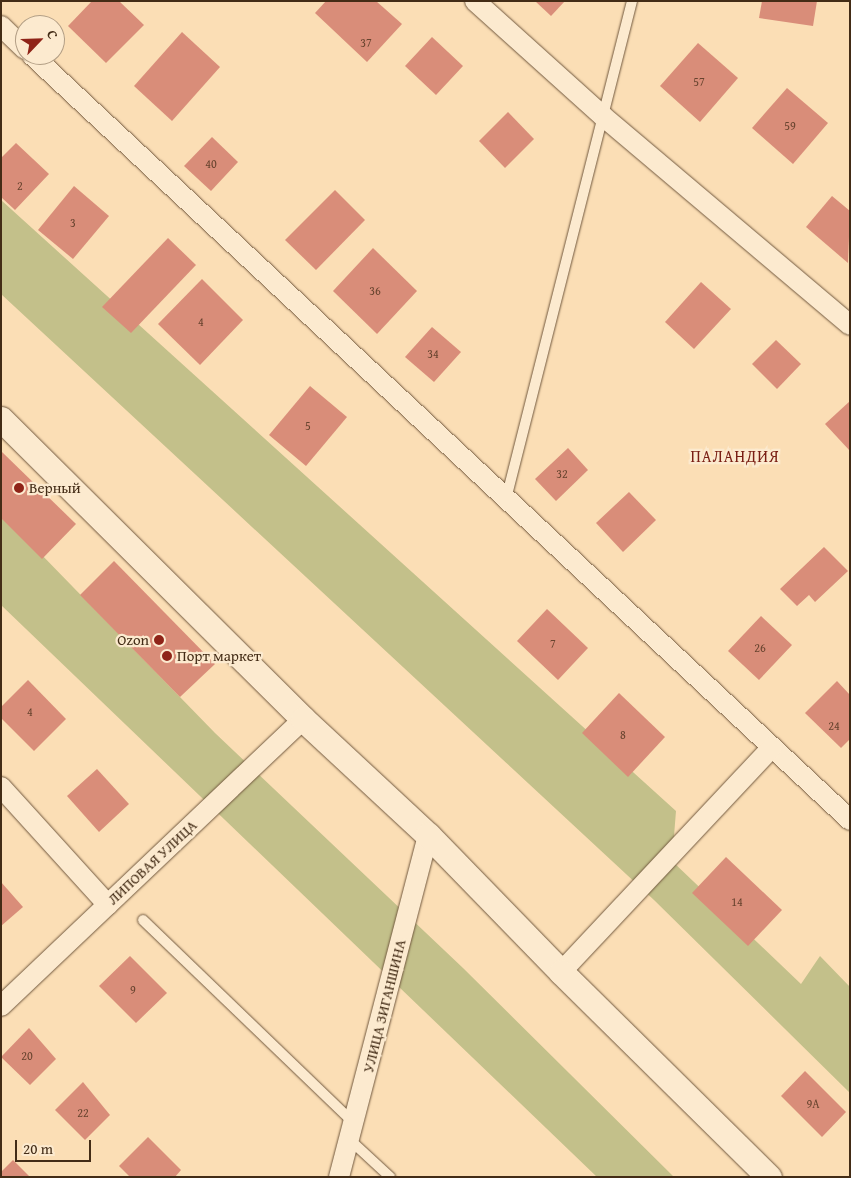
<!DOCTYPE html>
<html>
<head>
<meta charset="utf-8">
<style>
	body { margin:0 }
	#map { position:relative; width:851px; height:1178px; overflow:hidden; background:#fbdeb5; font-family:"Gentium Book Plus",serif }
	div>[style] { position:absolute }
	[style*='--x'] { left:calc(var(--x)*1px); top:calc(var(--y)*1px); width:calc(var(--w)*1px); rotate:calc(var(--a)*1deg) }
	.green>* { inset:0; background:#c3c08a }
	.building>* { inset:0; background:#d98d79 }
	.roads { filter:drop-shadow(0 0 1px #71583e) drop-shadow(0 0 1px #71583e) }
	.service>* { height:10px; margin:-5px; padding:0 5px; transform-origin:5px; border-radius:5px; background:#fceacf }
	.minor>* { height:20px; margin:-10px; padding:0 10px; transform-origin:10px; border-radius:10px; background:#fceacf }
	.tertiary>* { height:25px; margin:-12.5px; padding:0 12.5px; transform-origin:12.5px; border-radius:12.5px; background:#fceacf }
	.dots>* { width:14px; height:14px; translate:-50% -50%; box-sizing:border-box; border:2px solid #fceacf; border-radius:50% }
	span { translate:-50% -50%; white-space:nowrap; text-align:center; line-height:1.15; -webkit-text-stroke:4.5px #fceacf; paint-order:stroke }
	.number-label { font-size:12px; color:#68442f }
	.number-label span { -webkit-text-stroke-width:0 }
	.poi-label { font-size:15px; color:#432c16 }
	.left { translate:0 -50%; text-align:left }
	.right { translate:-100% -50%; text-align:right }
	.street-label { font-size:15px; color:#432c16 }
	.neighbourhood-label { font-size:16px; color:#7a1f14; letter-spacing:1px }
	.frame { position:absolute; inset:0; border:2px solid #432c16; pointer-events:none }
	.north { position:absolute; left:15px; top:15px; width:50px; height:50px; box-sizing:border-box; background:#fceacf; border:1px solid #b29e85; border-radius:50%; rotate:66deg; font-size:14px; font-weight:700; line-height:20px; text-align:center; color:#432c16 }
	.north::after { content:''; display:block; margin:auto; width:18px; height:22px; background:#8f2418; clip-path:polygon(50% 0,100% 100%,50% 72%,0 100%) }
	.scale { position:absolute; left:15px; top:1140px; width:76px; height:22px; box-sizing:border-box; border:2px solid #432c16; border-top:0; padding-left:6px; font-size:15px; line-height:18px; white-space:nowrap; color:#432c16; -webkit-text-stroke:4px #fceacf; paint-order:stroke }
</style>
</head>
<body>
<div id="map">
	<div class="green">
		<div style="clip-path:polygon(1px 200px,676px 811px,672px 861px,801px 984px,820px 956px,850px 987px,850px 1093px,654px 900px,1px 294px)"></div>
		<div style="clip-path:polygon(1px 513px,215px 733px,463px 968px,674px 1177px,597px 1177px,1px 605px)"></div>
	</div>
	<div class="building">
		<div style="clip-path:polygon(92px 1px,119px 1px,144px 25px,106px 63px,68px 26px)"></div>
		<div style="clip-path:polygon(326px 1px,376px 1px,402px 24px,367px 62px,315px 13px)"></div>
		<div style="clip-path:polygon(535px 1px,565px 1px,551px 16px)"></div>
		<div style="clip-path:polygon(762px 1px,817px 1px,813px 26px,759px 18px)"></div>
		<div style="clip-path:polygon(182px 32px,220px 67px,172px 121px,134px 86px)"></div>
		<div style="clip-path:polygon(432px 37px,463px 66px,436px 95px,405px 66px)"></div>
		<div style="clip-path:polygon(698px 43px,738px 78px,700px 122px,660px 86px)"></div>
		<div style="clip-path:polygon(787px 88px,828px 123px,793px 164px,752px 128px)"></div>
		<div style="clip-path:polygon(508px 112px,534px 139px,505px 168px,479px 141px)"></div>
		<div style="clip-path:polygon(212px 137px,238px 162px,211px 191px,184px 166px)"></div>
		<div style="clip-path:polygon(16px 143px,49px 174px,15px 210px,1px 197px,1px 158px)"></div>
		<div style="clip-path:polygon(74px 186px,109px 216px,73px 259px,38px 230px)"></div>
		<div style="clip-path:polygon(335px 190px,365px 220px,316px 270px,285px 240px)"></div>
		<div style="clip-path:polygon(832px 196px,850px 211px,848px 263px,806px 227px)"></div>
		<div style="clip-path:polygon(168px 238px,196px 265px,131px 333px,102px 307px)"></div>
		<div style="clip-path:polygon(373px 248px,417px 291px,377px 334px,333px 291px)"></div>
		<div style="clip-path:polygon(202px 279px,243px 320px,200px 365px,158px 324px)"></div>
		<div style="clip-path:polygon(701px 282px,731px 309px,694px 349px,665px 322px)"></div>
		<div style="clip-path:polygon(432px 327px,461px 352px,434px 382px,405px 357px)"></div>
		<div style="clip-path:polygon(776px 340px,801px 364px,777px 389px,752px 364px)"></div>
		<div style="clip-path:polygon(310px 386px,347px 417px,306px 466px,269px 435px)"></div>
		<div style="clip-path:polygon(850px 401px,850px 451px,825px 424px)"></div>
		<div style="clip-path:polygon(568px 448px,588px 470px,556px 501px,535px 479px)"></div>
		<div style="clip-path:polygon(1px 451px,76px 524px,42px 559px,1px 518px)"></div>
		<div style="clip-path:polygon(629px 492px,656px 520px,623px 552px,596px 523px)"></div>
		<div style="clip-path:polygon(824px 547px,848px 571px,815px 602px,809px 595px,797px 606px,780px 589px)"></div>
		<div style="clip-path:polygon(114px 561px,215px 664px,180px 697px,80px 595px)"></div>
		<div style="clip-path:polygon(547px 609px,588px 648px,558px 680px,517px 641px)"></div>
		<div style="clip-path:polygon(761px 616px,792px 645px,759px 680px,728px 651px)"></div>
		<div style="clip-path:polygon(28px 680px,66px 719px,34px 751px,1px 718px,1px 707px)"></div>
		<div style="clip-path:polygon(837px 681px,850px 695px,850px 739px,841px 748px,805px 713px)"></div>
		<div style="clip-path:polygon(619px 693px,665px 737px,628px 777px,582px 733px)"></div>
		<div style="clip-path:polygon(97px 769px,129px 804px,99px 832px,67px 796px)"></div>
		<div style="clip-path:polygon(726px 857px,782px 910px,748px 946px,692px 893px)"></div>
		<div style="clip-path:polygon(1px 882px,23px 907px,1px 926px)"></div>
		<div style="clip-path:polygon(130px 956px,167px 993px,136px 1023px,99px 986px)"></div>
		<div style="clip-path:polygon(29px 1028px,56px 1059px,30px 1085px,1px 1057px)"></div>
		<div style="clip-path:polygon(805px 1071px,846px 1112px,822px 1137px,781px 1096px)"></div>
		<div style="clip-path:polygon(83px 1082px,110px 1115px,85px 1140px,55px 1110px)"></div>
		<div style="clip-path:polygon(148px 1137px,181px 1170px,175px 1177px,130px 1177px,119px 1166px)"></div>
		<div style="clip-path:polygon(13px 1160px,30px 1177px,1px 1177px,1px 1172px)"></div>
	</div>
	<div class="roads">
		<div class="service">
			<div style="--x:506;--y:499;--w:514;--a:-75.8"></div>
			<div style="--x:143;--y:920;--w:291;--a:43.9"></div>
			<div style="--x:349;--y:1139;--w:56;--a:42.8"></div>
		</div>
		<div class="minor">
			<div style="--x:475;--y:1;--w:173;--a:42"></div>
			<div style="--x:604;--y:117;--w:322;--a:40.2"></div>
			<div style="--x:1;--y:26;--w:33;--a:44"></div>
			<div style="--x:32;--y:55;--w:1120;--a:43.08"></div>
			<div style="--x:1;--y:787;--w:159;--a:47.8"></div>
			<div style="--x:561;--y:972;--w:308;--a:-46.8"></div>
			<div style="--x:1;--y:1006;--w:417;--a:-43.5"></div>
			<div style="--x:339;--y:1177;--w:353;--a:-75.4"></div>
		</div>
		<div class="tertiary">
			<div style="--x:1;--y:419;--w:426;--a:44.8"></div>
			<div style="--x:303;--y:719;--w:171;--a:42.9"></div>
			<div style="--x:428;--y:835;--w:191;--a:45.8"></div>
			<div style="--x:561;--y:972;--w:292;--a:44.6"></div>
		</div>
	</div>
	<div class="dots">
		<div style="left:19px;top:488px;background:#8f2418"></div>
		<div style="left:159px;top:640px;background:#8f2418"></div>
		<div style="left:167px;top:656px;background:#8f2418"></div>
	</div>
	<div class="number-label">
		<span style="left:366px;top:43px">37</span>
		<span style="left:699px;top:82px">57</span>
		<span style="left:790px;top:126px">59</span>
		<span style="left:211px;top:164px">40</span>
		<span style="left:20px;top:186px">2</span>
		<span style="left:73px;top:223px">3</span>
		<span style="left:375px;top:291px">36</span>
		<span style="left:201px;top:322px">4</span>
		<span style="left:433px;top:354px">34</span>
		<span style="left:308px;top:426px">5</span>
		<span style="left:562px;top:474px">32</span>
		<span style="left:553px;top:644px">7</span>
		<span style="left:760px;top:648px">26</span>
		<span style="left:30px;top:712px">4</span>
		<span style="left:834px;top:726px">24</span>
		<span style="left:623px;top:735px">8</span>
		<span style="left:737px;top:902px">14</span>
		<span style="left:133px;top:990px">9</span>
		<span style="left:27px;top:1056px">20</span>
		<span style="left:813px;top:1104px">9А</span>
		<span style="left:83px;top:1113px">22</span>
	</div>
	<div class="poi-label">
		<span class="left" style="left:29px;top:488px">Верный</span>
		<span class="right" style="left:149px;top:640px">Ozon</span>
		<span class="left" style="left:177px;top:656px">Порт маркет</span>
	</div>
	<div class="street-label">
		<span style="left:152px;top:862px;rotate:-43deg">ЛИПОВАЯ УЛИЦА</span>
		<span style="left:384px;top:1006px;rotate:-76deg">УЛИЦА ЗИГАНШИНА</span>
	</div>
	<div class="neighbourhood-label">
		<span style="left:735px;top:456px">ПАЛАНДИЯ</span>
	</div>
	<div class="frame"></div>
	<div class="north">С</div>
	<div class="scale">20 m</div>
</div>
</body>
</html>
